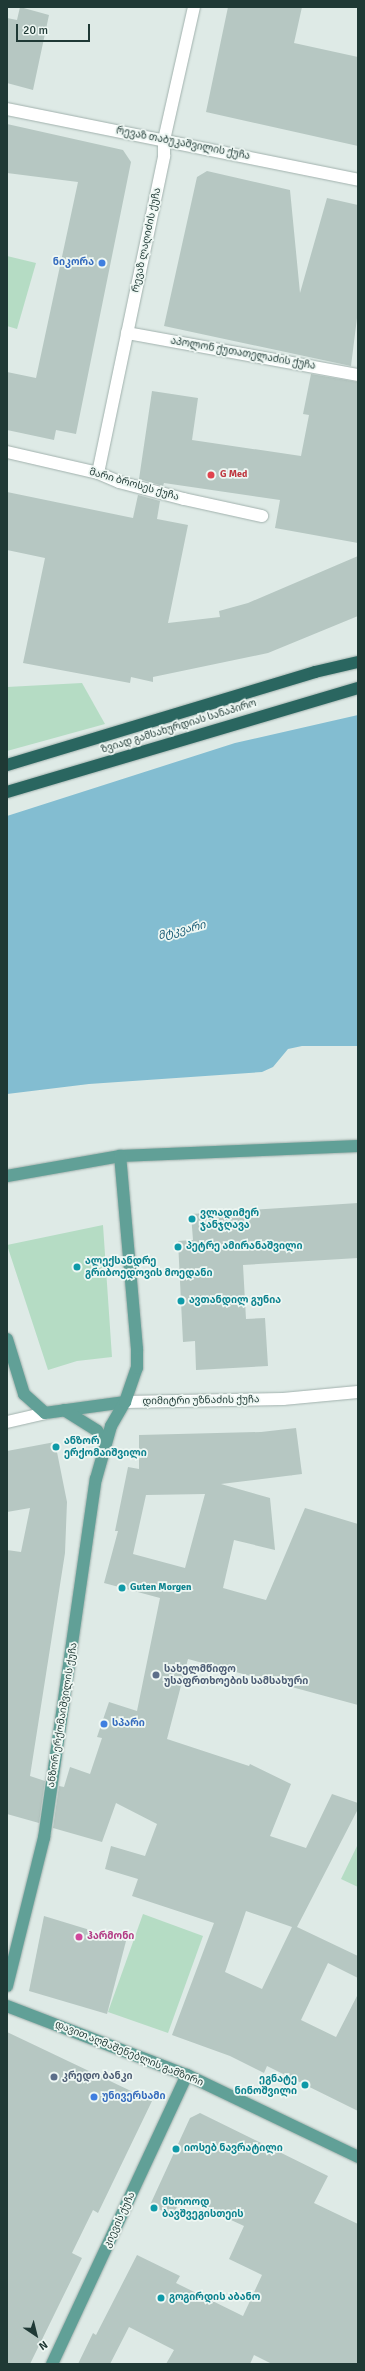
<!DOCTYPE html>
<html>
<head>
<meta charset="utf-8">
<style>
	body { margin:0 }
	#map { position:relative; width:365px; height:2371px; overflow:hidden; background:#deeae6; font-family:Signika,"Noto Sans Georgian",sans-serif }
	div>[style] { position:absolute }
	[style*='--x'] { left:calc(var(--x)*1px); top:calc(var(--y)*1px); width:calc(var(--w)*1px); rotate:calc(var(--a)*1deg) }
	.green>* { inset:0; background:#b5dcc4 }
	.water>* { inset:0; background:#83bdd1 }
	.building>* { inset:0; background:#b6c7c2 }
	.roads { filter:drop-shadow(0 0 1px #a1b1ad) drop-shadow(0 0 1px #a1b1ad) }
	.minor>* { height:12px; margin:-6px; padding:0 6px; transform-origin:6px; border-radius:6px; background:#fff }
	.major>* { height:12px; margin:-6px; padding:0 6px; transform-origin:6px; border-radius:6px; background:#61a097 }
	.highway>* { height:12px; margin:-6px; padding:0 6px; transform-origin:6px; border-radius:6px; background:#2a6660 }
	.dots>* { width:11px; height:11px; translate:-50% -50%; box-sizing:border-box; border:2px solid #eef7f3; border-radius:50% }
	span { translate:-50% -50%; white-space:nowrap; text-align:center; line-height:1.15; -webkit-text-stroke:3.5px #eef7f3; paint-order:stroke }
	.street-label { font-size:10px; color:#1f3935 }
	.shop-label { font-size:10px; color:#366cbe; font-weight:700 }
	.right { translate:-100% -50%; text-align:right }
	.left { translate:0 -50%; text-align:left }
	.health-label { font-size:10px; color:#be3a42; font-weight:700 }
	.culture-label { font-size:10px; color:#0d838f; font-weight:700 }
	.service-label { font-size:10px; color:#4e5e75; font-weight:700 }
	.hotel-label { font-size:10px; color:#b23c85; font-weight:700 }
	.water-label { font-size:11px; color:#195c76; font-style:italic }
	.frame { position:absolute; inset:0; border:8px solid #1f3935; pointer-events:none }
	.north { position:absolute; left:16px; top:2315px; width:40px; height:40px; -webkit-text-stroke:3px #eef7f3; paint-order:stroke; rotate:145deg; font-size:11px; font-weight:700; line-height:16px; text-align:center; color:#1f3935 }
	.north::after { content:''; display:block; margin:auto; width:14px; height:18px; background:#1f3935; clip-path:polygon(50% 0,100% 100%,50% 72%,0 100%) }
	.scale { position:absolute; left:16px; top:24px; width:74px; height:18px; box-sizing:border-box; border:2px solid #1f3935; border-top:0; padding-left:5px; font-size:12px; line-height:14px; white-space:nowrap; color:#1f3935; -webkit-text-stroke:3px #eef7f3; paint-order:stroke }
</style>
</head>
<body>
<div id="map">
	<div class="green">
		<div style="clip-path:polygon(7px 256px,36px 263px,17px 329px,7px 326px)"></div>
		<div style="clip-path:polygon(82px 683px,105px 724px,7px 751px,7px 687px)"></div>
		<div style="clip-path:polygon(103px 1225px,112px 1357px,77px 1361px,48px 1370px,7px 1245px)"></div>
		<div style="clip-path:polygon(358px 1844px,358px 1887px,341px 1879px)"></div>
		<div style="clip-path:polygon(143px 1914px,203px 1936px,168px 2033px,108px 2012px)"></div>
	</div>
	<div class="water">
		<div style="clip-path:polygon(358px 715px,358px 1046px,302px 1046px,288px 1049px,273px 1067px,262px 1072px,89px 1084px,7px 1094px,7px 816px,235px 743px)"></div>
	</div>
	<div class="building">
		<div style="clip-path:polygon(20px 7px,49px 15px,33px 90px,7px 83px,7px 18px,17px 20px)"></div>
		<div style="clip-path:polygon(228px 7px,302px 7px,294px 43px,358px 57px,358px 146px,206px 112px)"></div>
		<div style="clip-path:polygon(7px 124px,123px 150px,131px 162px,76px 434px,56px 430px,54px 440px,7px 430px,7px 372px,36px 378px,78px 182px,7px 173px)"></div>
		<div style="clip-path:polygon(207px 171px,290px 190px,300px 293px,327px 198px,358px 205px,358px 310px,351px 366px,164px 326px,197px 177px)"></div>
		<div style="clip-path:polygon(311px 374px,358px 382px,358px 543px,275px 528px,280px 500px,164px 483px,163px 486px,139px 479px,152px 391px,198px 398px,192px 440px,301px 456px,309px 415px,303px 414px)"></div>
		<div style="clip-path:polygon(7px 492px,133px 518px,138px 495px,160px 501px,157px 519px,188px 525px,168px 623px,220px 617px,219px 611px,248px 603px,358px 556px,358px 616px,268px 653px,153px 677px,153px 682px,131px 677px,130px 683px,23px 663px,45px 558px,7px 550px)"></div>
		<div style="clip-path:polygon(358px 1203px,358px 1258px,243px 1265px,246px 1319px,265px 1318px,268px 1366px,196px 1370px,195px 1341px,183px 1342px,178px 1241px,193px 1240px,191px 1214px)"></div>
		<div style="clip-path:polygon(evenodd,296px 1428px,302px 1474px,221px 1484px,270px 1498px,275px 1550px,234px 1540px,223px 1588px,266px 1600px,305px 1508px,358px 1524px,358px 1705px,188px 1659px,167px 1739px,249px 1766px,250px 1764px,291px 1784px,270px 1836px,306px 1848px,332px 1794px,358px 1803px,358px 1809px,297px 1927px,358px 1956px,358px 1978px,328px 1963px,301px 2020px,336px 2037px,358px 1994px,358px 2111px,267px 2066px,264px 2073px,230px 2056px,172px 2035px,214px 1923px,132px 1896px,138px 1879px,105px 1869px,111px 1846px,145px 1856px,157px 1824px,116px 1803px,102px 1842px,53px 1828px,59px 1786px,64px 1787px,70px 1767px,90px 1774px,102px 1738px,97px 1737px,109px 1702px,137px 1711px,160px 1598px,104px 1583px,118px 1531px,115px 1531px,128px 1467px,139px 1469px,139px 1435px,261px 1432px,296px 1428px,205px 1494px,185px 1568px,133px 1554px,146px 1495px,205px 1494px,296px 1428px,246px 1911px,292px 1927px,262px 1989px,225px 1972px,246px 1911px)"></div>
		<div style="clip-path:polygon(55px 1442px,67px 1502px,65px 1553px,30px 1776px,45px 1781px,39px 1823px,7px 1814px,7px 1550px,21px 1552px,30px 1508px,7px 1512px,7px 1451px)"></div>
		<div style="clip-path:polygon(44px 1916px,126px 1941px,107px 2014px,29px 1991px)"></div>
		<div style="clip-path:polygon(7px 2032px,152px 2101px,98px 2213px,93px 2210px,72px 2253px,82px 2258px,30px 2364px,7px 2364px)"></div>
		<div style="clip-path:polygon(200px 2113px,328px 2176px,314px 2203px,358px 2224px,358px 2364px,272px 2364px,254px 2355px,250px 2364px,166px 2364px,174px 2350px,129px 2327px,110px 2364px,78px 2364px,93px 2333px,96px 2335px,137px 2255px,180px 2276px,176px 2283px,243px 2316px,262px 2275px,229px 2259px,244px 2226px,181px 2197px,173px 2216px,150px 2205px,190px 2118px)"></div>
	</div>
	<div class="roads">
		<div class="minor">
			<div style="--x:7;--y:109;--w:358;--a:11.4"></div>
			<div style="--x:127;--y:333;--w:235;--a:10.3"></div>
			<div style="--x:7;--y:452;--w:93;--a:13"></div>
			<div style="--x:98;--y:473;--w:23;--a:23"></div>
			<div style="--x:119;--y:482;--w:67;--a:14.7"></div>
			<div style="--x:184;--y:499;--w:80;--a:12.3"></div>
			<div style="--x:98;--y:473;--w:324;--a:-78.2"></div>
			<div style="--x:164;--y:156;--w:16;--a:-90"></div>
			<div style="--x:164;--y:140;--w:136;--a:-77.3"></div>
			<div style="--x:125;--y:1402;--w:158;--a:-1.1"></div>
			<div style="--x:283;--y:1399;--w:75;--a:-5.3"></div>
			<div style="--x:7;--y:1422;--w:39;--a:-13"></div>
		</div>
		<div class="major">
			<div style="--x:7;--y:1176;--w:115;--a:-10"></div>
			<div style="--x:120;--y:1156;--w:238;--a:-2.4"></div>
			<div style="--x:7;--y:1339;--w:58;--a:72.8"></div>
			<div style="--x:24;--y:1394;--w:28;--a:42"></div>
			<div style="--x:45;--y:1413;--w:81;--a:-7.8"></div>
			<div style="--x:64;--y:1410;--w:39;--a:32"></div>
			<div style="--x:97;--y:1431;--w:14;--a:51"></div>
			<div style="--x:7;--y:1986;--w:153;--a:-76"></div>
			<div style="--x:44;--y:1838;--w:363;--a:-81.8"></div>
			<div style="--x:96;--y:1479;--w:55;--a:-74.2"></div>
			<div style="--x:111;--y:1426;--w:28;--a:-60"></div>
			<div style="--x:125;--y:1402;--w:36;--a:-71"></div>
			<div style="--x:137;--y:1368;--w:19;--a:-90"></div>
			<div style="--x:137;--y:1349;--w:194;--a:-95"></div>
			<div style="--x:7;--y:2006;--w:193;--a:21"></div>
			<div style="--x:187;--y:2075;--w:190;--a:25.6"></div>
			<div style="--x:52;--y:2364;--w:319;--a:-65"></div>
		</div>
		<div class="highway">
			<div style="--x:7;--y:765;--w:322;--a:-16.8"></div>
			<div style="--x:315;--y:672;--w:44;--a:-13.1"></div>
			<div style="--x:7;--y:792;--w:366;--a:-16.5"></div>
		</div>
	</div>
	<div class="dots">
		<div style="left:102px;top:263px;background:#3f7fe0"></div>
		<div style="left:211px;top:475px;background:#e0444e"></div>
		<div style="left:192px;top:1219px;background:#0f9aa8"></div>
		<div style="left:178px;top:1247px;background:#0f9aa8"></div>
		<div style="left:77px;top:1267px;background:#0f9aa8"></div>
		<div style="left:181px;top:1301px;background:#0f9aa8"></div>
		<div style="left:56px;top:1447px;background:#0f9aa8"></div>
		<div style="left:122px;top:1588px;background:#0f9aa8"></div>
		<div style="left:156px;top:1675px;background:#5c6f8a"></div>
		<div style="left:104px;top:1724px;background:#3f7fe0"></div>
		<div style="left:79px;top:1937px;background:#d1479c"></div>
		<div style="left:54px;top:2077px;background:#5c6f8a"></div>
		<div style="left:305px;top:2085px;background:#0f9aa8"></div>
		<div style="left:94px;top:2097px;background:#3f7fe0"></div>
		<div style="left:176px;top:2149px;background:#0f9aa8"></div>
		<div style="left:154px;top:2208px;background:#0f9aa8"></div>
		<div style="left:161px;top:2298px;background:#0f9aa8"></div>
	</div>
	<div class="street-label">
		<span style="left:183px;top:144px;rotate:11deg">რევაზ თაბუკაშვილის ქუჩა</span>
		<span style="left:147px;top:240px;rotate:-78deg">რევაზ ლაღიძის ქუჩა</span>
		<span style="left:243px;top:354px;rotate:10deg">აპოლონ ქუთათელაძის ქუჩა</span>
		<span style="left:134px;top:485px;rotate:16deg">მარი ბროსეს ქუჩა</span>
		<span style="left:179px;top:727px;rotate:-17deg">ზვიად გამსახურდიას სანაპირო</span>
		<span style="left:201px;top:1401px;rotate:-1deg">დიმიტრი უზნაძის ქუჩა</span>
		<span style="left:63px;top:1715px;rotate:-81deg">ანზორ ერქომაიშვილის ქუჩა</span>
		<span style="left:129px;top:2054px;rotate:22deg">დავით აღმაშენებლის გამზირი</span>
		<span style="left:120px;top:2220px;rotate:-65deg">კიევის ქუჩა</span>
	</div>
	<div class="shop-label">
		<span class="right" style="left:94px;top:263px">ნიკორა</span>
		<span class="left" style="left:112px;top:1724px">სპარი</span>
		<span class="left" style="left:102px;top:2097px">უნივერსამი</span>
	</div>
	<div class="health-label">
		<span class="left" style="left:220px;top:475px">G Med</span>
	</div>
	<div class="culture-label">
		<span class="left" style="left:200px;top:1219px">ვლადიმერ<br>ჯანჯღავა</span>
		<span class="left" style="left:186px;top:1247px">პეტრე ამირანაშვილი</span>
		<span class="left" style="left:85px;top:1267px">ალექსანდრე<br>გრიბოედოვის მოედანი</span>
		<span class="left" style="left:189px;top:1301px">ავთანდილ გუნია</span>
		<span class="left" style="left:64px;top:1447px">ანზორ<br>ერქომაიშვილი</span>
		<span class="left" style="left:130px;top:1588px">Guten Morgen</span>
		<span class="right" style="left:297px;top:2085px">ეგნატე<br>ნინოშვილი</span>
		<span class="left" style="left:184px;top:2149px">იოსებ ნავრატილი</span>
		<span class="left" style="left:162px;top:2208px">მხოოოდ<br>ბავშვეგისთეის</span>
		<span class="left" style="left:169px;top:2298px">გოგირდის აბანო</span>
	</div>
	<div class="service-label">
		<span class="left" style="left:164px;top:1675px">სახელმწიფო<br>უსაფრთხოების სამსახური</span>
		<span class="left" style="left:62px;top:2077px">კრედო ბანკი</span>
	</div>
	<div class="hotel-label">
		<span class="left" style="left:87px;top:1937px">ჰარმონი</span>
	</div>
	<div class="water-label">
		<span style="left:182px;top:931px;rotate:-14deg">მტკვარი</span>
	</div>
	<div class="frame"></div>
	<div class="north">N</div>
	<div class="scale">20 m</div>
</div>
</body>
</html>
